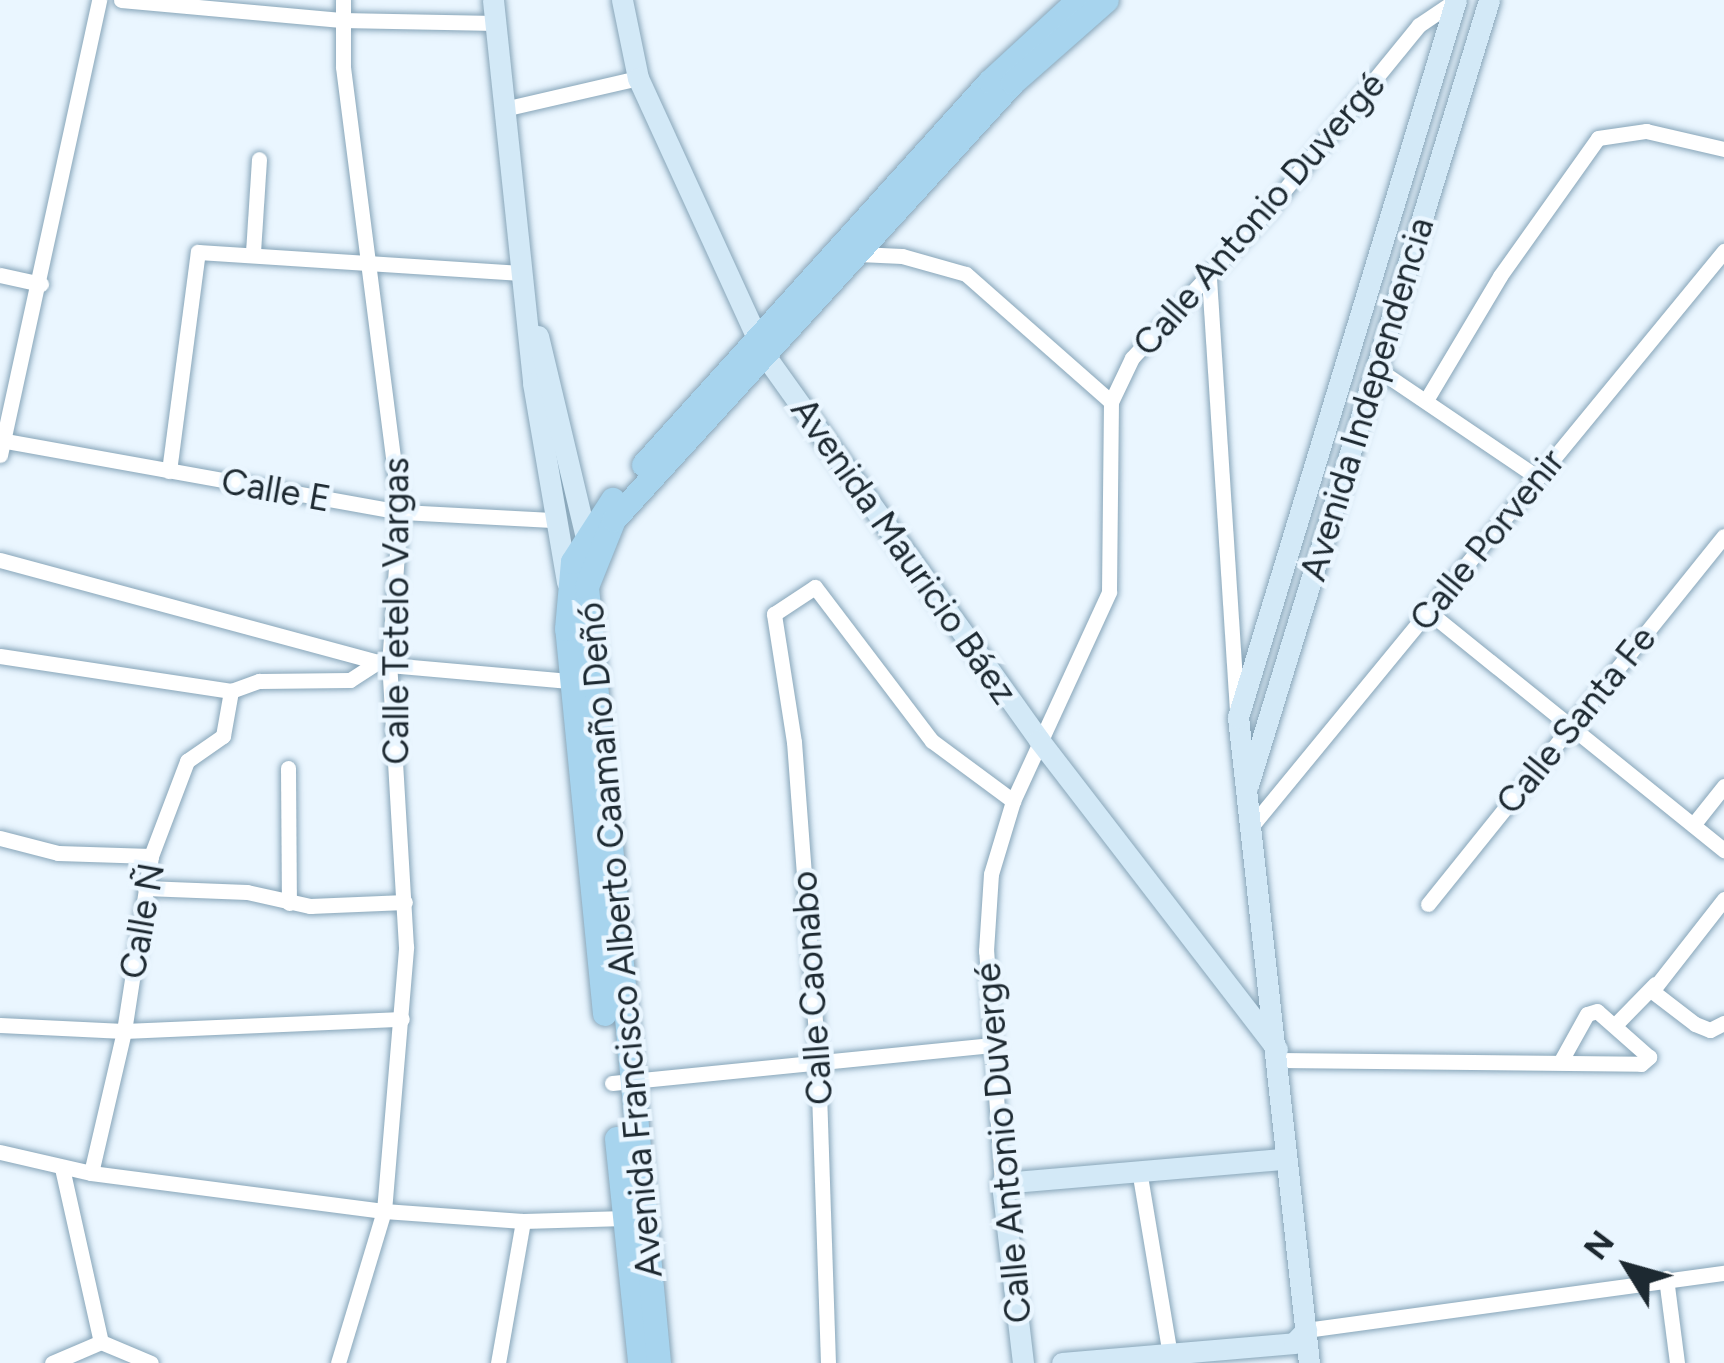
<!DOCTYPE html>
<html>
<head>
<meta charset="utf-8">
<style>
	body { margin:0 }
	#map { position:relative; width:1724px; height:1363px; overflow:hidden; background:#eaf6ff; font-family:Figtree,sans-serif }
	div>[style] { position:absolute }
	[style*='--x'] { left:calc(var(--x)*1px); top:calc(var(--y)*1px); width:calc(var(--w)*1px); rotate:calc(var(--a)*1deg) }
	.roads { filter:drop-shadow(0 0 3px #87a5b9) drop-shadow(0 0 3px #87a5b9) }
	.street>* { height:15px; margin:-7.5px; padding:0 7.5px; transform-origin:7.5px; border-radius:7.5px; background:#fff }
	.secondary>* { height:21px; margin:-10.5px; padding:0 10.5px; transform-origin:10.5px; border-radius:10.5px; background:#d3e9f7 }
	.primary>* { height:24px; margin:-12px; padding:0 12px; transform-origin:12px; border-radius:12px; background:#a7d4ee }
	span { translate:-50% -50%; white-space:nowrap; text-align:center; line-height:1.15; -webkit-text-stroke:9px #eaf6ff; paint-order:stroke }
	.street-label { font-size:36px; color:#1d2931 }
	.north { position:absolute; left:1568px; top:1207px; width:120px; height:120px; -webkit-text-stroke:9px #eaf6ff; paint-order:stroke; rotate:307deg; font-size:33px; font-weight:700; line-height:48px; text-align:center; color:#1d2931 }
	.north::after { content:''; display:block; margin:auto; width:42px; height:54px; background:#1d2931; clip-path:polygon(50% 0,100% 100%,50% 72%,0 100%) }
</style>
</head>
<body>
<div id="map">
	<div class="roads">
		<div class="street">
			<div style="--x:121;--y:0;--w:221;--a:5.2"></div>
			<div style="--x:341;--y:20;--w:155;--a:1.1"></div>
			<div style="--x:508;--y:108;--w:133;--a:-13"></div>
			<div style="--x:253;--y:252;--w:93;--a:-86.3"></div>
			<div style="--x:859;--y:254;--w:43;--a:2.7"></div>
			<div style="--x:902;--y:256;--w:66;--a:15.7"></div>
			<div style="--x:966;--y:274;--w:193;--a:41.4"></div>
			<div style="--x:0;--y:275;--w:42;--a:12.4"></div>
			<div style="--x:1209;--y:278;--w:429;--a:86.3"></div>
			<div style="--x:1376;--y:368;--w:194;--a:34.1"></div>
			<div style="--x:1428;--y:397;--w:141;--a:-59.2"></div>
			<div style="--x:1500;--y:276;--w:169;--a:-54.6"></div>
			<div style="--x:1598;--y:138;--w:49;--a:-8.3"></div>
			<div style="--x:1646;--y:131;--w:80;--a:13"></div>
			<div style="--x:0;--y:440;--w:406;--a:10.2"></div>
			<div style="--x:400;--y:512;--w:154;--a:3"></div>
			<div style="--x:0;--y:455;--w:466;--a:-77.7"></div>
			<div style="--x:169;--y:471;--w:221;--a:-82.5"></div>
			<div style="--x:198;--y:252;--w:324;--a:3.7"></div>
			<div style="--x:0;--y:560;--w:403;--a:15.1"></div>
			<div style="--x:389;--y:665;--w:181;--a:5.1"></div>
			<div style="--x:1430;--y:613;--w:378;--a:38.9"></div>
			<div style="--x:0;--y:656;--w:234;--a:8.6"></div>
			<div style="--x:231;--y:691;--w:30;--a:-20"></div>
			<div style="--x:259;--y:681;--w:91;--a:-0.6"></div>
			<div style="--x:350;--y:680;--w:35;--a:-33"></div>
			<div style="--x:288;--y:768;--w:135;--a:89.6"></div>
			<div style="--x:1693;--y:825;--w:50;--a:-51.5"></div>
			<div style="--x:1250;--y:828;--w:747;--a:-50.6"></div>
			<div style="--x:0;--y:838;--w:60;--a:14.5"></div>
			<div style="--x:58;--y:853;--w:93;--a:1.8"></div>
			<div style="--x:145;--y:888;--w:102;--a:2.2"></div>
			<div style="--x:247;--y:892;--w:65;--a:12.5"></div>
			<div style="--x:310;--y:906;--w:95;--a:-2.4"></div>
			<div style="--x:1724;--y:899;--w:117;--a:128"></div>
			<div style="--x:1652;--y:991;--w:54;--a:37.5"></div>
			<div style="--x:1695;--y:1024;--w:16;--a:22"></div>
			<div style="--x:1710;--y:1030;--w:16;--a:-27"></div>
			<div style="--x:1428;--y:904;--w:472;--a:-51.2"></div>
			<div style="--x:1616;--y:1024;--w:56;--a:-45.7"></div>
			<div style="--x:0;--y:1025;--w:124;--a:2.8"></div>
			<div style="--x:124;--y:1031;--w:278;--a:-2.5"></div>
			<div style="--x:1279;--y:1060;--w:362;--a:0.6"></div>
			<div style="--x:1641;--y:1064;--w:11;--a:-41"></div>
			<div style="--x:1649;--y:1057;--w:69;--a:-138.5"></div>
			<div style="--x:1597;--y:1011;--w:10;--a:163"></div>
			<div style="--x:1587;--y:1014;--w:54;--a:119"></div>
			<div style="--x:612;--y:1083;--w:382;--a:-5.7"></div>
			<div style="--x:0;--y:1152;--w:93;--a:13"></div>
			<div style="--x:91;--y:1173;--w:295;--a:7.4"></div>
			<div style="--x:384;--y:1211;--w:139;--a:4.1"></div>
			<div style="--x:523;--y:1221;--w:102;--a:-1.7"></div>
			<div style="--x:62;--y:1168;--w:178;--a:77.4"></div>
			<div style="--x:1139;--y:1170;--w:188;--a:80.5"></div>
			<div style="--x:91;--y:1173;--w:146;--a:-76.9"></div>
			<div style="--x:124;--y:1031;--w:177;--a:-81.2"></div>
			<div style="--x:151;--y:856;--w:102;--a:-69.2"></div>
			<div style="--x:187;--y:761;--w:44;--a:-34.8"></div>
			<div style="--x:223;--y:736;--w:46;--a:-79.9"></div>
			<div style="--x:1002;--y:1183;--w:233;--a:-93.9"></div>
			<div style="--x:986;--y:951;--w:77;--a:-86.3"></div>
			<div style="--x:991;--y:874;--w:76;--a:-73.2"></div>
			<div style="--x:1013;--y:801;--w:230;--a:-65.3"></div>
			<div style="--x:1109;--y:592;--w:190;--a:-89.4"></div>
			<div style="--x:1111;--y:402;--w:49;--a:-64.5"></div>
			<div style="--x:1132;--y:358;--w:202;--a:-47.4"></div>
			<div style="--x:1269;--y:209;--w:237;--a:-50.8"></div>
			<div style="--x:1419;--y:25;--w:45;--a:-34"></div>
			<div style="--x:1666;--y:1278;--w:86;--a:82.6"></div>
			<div style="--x:1306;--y:1330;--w:422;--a:-7.8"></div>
			<div style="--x:52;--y:1363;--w:53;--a:-23.2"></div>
			<div style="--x:101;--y:1342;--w:54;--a:22.8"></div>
			<div style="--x:338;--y:1363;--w:159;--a:-73.2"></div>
			<div style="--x:384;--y:1211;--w:265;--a:-85.2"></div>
			<div style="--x:406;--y:947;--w:283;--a:-93.4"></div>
			<div style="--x:389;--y:665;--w:153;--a:-85.9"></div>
			<div style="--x:400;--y:512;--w:449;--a:-97.3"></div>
			<div style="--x:343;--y:67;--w:67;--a:-90"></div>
			<div style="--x:498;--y:1363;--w:144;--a:-80"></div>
			<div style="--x:828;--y:1363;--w:302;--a:-91.9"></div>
			<div style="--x:818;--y:1061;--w:320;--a:-94.3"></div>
			<div style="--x:794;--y:742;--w:130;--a:-98.9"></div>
			<div style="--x:774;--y:614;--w:49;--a:-33.4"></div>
			<div style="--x:815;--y:587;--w:193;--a:52.8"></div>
			<div style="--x:932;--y:741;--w:101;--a:36.5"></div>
		</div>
		<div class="secondary">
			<div style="--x:493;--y:0;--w:385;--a:84"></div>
			<div style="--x:533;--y:383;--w:202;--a:80.3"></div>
			<div style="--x:622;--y:0;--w:80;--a:78.4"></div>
			<div style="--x:638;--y:78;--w:307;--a:65.4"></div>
			<div style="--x:766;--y:357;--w:470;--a:54.5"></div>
			<div style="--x:1039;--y:740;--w:390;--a:52.4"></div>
			<div style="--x:538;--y:336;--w:203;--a:76.6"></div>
			<div style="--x:1248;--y:785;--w:821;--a:-72.93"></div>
			<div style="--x:1023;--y:1363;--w:181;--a:-96.7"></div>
			<div style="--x:1002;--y:1183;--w:282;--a:-4.9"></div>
			<div style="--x:1062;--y:1363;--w:233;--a:-4.9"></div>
			<div style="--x:1294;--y:1343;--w:18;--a:-47"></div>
			<div style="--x:1309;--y:1363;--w:650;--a:-96.27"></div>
			<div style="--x:1238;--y:717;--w:749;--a:-73.09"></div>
		</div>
		<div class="primary">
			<div style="--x:644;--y:465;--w:516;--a:-47.91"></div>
			<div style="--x:990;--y:82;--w:121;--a:-42.7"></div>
			<div style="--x:605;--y:1014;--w:387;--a:-95.6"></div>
			<div style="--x:567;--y:629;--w:67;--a:-84.9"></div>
			<div style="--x:573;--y:562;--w:74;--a:-57.2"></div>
			<div style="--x:617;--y:1139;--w:225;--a:84.1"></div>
			<div style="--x:659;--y:1363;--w:779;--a:-95.3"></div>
			<div style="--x:587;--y:587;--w:72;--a:-68.1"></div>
			<div style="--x:614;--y:520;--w:592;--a:-47.6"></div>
			<div style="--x:1013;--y:83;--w:125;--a:-41.4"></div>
		</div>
	</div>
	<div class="street-label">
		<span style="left:1259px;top:214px;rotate:-49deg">Calle Antonio Duvergé</span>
		<span style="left:1367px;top:399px;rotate:-73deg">Avenida Independencia</span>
		<span style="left:276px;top:490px;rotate:10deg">Calle E</span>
		<span style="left:1487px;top:540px;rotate:-51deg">Calle Porvenir</span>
		<span style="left:904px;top:551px;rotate:55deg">Avenida Mauricio Báez</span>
		<span style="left:396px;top:611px;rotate:-90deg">Calle Tetelo Vargas</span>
		<span style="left:1576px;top:720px;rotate:-51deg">Calle Santa Fe</span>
		<span style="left:142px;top:921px;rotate:-80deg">Calle Ñ</span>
		<span style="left:620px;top:940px;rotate:-95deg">Avenida Francisco Alberto Caamaño Deñó</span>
		<span style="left:812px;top:988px;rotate:-94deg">Calle Caonabo</span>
		<span style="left:1003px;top:1143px;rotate:-95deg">Calle Antonio Duvergé</span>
	</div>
	<div class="north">N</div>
</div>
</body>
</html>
